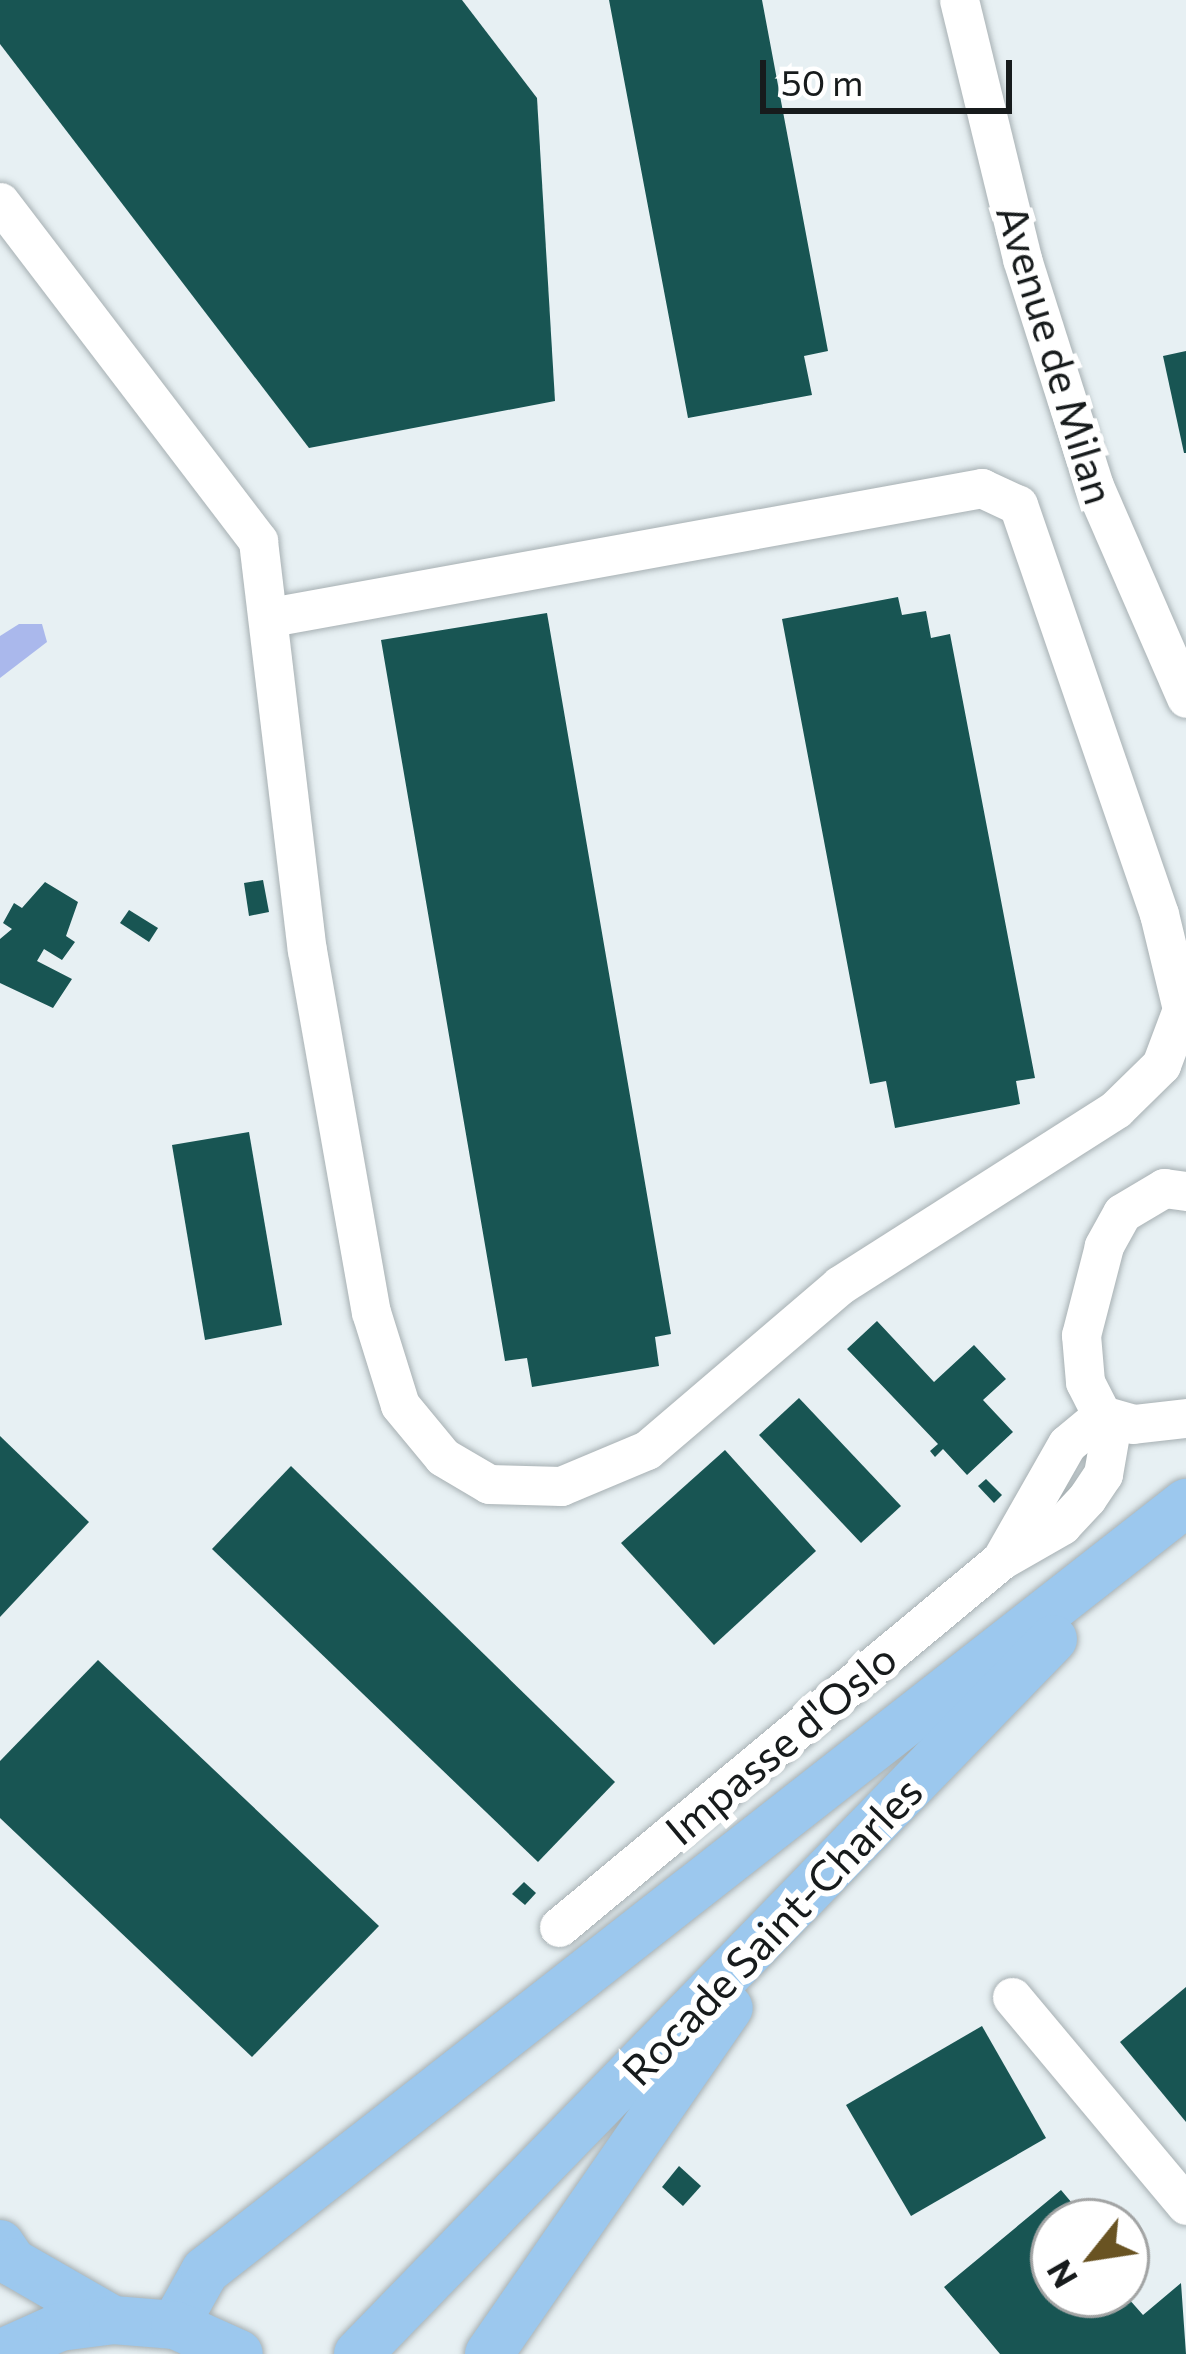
<!DOCTYPE html>
<html>
<head>
<meta charset="utf-8">
<style>
	body { margin:0 }
	#map { position:relative; width:1186px; height:2354px; overflow:hidden; background:#e7f0f3; font-family:Commissioner,sans-serif }
	div>[style] { position:absolute }
	[style*='--x'] { left:calc(var(--x)*1px); top:calc(var(--y)*1px); width:calc(var(--w)*1px); rotate:calc(var(--a)*1deg) }
	.water>* { inset:0; background:#aab8ec }
	.building>* { inset:0; background:#185553 }
	.roads { filter:drop-shadow(0 0 3px #a7b0b3) drop-shadow(0 0 3px #a7b0b3) }
	.minor>* { height:39px; margin:-19.5px; padding:0 19.5px; transform-origin:19.5px; border-radius:19.5px; background:#fff }
	.major>* { height:48px; margin:-24px; padding:0 24px; transform-origin:24px; border-radius:24px; background:#9cc8ee }
	span { translate:-50% -50%; white-space:nowrap; text-align:center; line-height:1.15; -webkit-text-stroke:12px #fff; paint-order:stroke }
	.street-label { font-size:42px; color:#171b1c }
	.north { position:absolute; left:1030px; top:2198px; width:120px; height:120px; box-sizing:border-box; background:#fff; border:3px solid #a2a4a4; border-radius:50%; rotate:240deg; font-size:33px; font-weight:700; line-height:48px; text-align:center; color:#171b1c }
	.north::after { content:''; display:block; margin:auto; width:42px; height:54px; background:#695322; clip-path:polygon(50% 0,100% 100%,50% 72%,0 100%) }
	.scale { position:absolute; left:760px; top:60px; width:252px; height:54px; box-sizing:border-box; border:6px solid #171b1c; border-top:0; padding-left:15px; font-size:36px; line-height:42px; white-space:nowrap; color:#171b1c; -webkit-text-stroke:9px #fff; paint-order:stroke }
</style>
</head>
<body>
<div id="map">
	<div class="water">
		<div style="clip-path:polygon(19px 624px,42px 624px,47px 642px,0 678px,0 636px)"></div>
	</div>
	<div class="building">
		<div style="clip-path:polygon(0 0,462px 0,537px 98px,555px 401px,309px 448px,0 44px)"></div>
		<div style="clip-path:polygon(609px 0,762px 0,828px 351px,804px 356px,812px 395px,688px 418px)"></div>
		<div style="clip-path:polygon(1186px 351px,1186px 453px,1184px 453px,1163px 356px)"></div>
		<div style="clip-path:polygon(898px 597px,902px 615px,926px 611px,931px 638px,950px 634px,1035px 1078px,1016px 1081px,1020px 1104px,895px 1128px,886px 1081px,870px 1084px,782px 619px)"></div>
		<div style="clip-path:polygon(547px 613px,671px 1334px,655px 1337px,659px 1366px,532px 1387px,527px 1358px,505px 1361px,381px 640px)"></div>
		<div style="clip-path:polygon(263px 880px,269px 912px,249px 916px,244px 883px)"></div>
		<div style="clip-path:polygon(45px 882px,78px 902px,66px 936px,75px 942px,62px 960px,44px 949px,37px 961px,72px 979px,53px 1008px,0 983px,0 939px,12px 929px,3px 923px,14px 903px,22px 908px)"></div>
		<div style="clip-path:polygon(129px 910px,158px 928px,149px 942px,120px 923px)"></div>
		<div style="clip-path:polygon(249px 1132px,282px 1325px,205px 1340px,172px 1145px)"></div>
		<div style="clip-path:polygon(877px 1321px,934px 1382px,974px 1345px,1006px 1379px,983px 1400px,1013px 1432px,967px 1475px,943px 1449px,935px 1457px,930px 1451px,938px 1444px,847px 1349px)"></div>
		<div style="clip-path:polygon(799px 1398px,901px 1506px,861px 1543px,759px 1435px)"></div>
		<div style="clip-path:polygon(0 1436px,89px 1522px,0 1617px)"></div>
		<div style="clip-path:polygon(725px 1450px,816px 1551px,714px 1645px,621px 1543px)"></div>
		<div style="clip-path:polygon(291px 1466px,615px 1782px,538px 1862px,212px 1549px)"></div>
		<div style="clip-path:polygon(986px 1479px,1002px 1495px,994px 1503px,978px 1486px)"></div>
		<div style="clip-path:polygon(98px 1660px,379px 1926px,252px 2057px,0 1818px,0 1761px)"></div>
		<div style="clip-path:polygon(524px 1882px,536px 1893px,525px 1905px,512px 1894px)"></div>
		<div style="clip-path:polygon(1186px 1987px,1186px 2122px,1120px 2042px)"></div>
		<div style="clip-path:polygon(982px 2026px,1046px 2138px,911px 2216px,846px 2105px)"></div>
		<div style="clip-path:polygon(679px 2166px,701px 2186px,683px 2206px,662px 2187px)"></div>
		<div style="clip-path:polygon(1061px 2190px,1088px 2222px,1054px 2222px,1054px 2294px,1126px 2294px,1126px 2268px,1142px 2287px,1128px 2298px,1143px 2315px,1181px 2283px,1186px 2354px,1000px 2354px,944px 2287px)"></div>
	</div>
	<div class="roads">
		<div class="minor">
			<div style="--x:959;--y:0;--w:267;--a:76.3"></div>
			<div style="--x:1022;--y:259;--w:238;--a:72.4"></div>
			<div style="--x:1094;--y:486;--w:231;--a:66.5"></div>
			<div style="--x:0;--y:202;--w:426;--a:52.7"></div>
			<div style="--x:258;--y:541;--w:412;--a:83.2"></div>
			<div style="--x:307;--y:950;--w:368;--a:80"></div>
			<div style="--x:371;--y:1312;--w:97;--a:72.7"></div>
			<div style="--x:400;--y:1405;--w:67;--a:50.4"></div>
			<div style="--x:443;--y:1457;--w:53;--a:30.4"></div>
			<div style="--x:489;--y:1484;--w:72;--a:1.6"></div>
			<div style="--x:561;--y:1486;--w:93;--a:-22.7"></div>
			<div style="--x:647;--y:1450;--w:254;--a:-40.5"></div>
			<div style="--x:840;--y:1285;--w:327;--a:-32.5"></div>
			<div style="--x:1116;--y:1109;--w:63;--a:-44.4"></div>
			<div style="--x:1161;--y:1065;--w:60;--a:-69.4"></div>
			<div style="--x:1182;--y:1009;--w:98;--a:-103.6"></div>
			<div style="--x:1159;--y:914;--w:433;--a:-109"></div>
			<div style="--x:1018;--y:505;--w:40;--a:-155"></div>
			<div style="--x:982;--y:488;--w:723;--a:169.72"></div>
			<div style="--x:1186;--y:1191;--w:22;--a:-172"></div>
			<div style="--x:1164;--y:1188;--w:49;--a:149.2"></div>
			<div style="--x:1122;--y:1213;--w:38;--a:119"></div>
			<div style="--x:1104;--y:1246;--w:92;--a:104.5"></div>
			<div style="--x:1081;--y:1335;--w:47;--a:85.1"></div>
			<div style="--x:1085;--y:1382;--w:37;--a:63"></div>
			<div style="--x:1102;--y:1415;--w:32;--a:16"></div>
			<div style="--x:1133;--y:1424;--w:53;--a:-6.5"></div>
			<div style="--x:1102;--y:1415;--w:21;--a:67"></div>
			<div style="--x:1110;--y:1434;--w:41;--a:99.9"></div>
			<div style="--x:1103;--y:1474;--w:29;--a:124"></div>
			<div style="--x:1087;--y:1498;--w:37;--a:133"></div>
			<div style="--x:1062;--y:1525;--w:70;--a:150.2"></div>
			<div style="--x:1001;--y:1560;--w:133;--a:-60.4"></div>
			<div style="--x:1067;--y:1444;--w:45;--a:-39.6"></div>
			<div style="--x:559;--y:1927;--w:575;--a:-39.7"></div>
			<div style="--x:1012;--y:1997;--w:271;--a:50.1"></div>
		</div>
		<div class="major">
			<div style="--x:0;--y:2244;--w:22;--a:56"></div>
			<div style="--x:12;--y:2262;--w:116;--a:29.9"></div>
			<div style="--x:175;--y:2325;--w:62;--a:-60.9"></div>
			<div style="--x:205;--y:2271;--w:1246;--a:-38.06"></div>
			<div style="--x:0;--y:2354;--w:66;--a:-24.2"></div>
			<div style="--x:60;--y:2327;--w:53;--a:-7.5"></div>
			<div style="--x:113;--y:2320;--w:62;--a:4.6"></div>
			<div style="--x:175;--y:2325;--w:70;--a:24.4"></div>
			<div style="--x:358;--y:2354;--w:997;--a:-45.81"></div>
			<div style="--x:489;--y:2354;--w:421;--a:-55.3"></div>
		</div>
	</div>
	<div class="street-label">
		<span style="left:1057px;top:354px;rotate:73deg">Avenue de Milan</span>
		<span style="left:780px;top:1743px;rotate:-40deg">Impasse d'Oslo</span>
		<span style="left:771px;top:1930px;rotate:-46deg">Rocade Saint-Charles</span>
	</div>
	<div class="north">N</div>
	<div class="scale">50 m</div>
</div>
</body>
</html>
